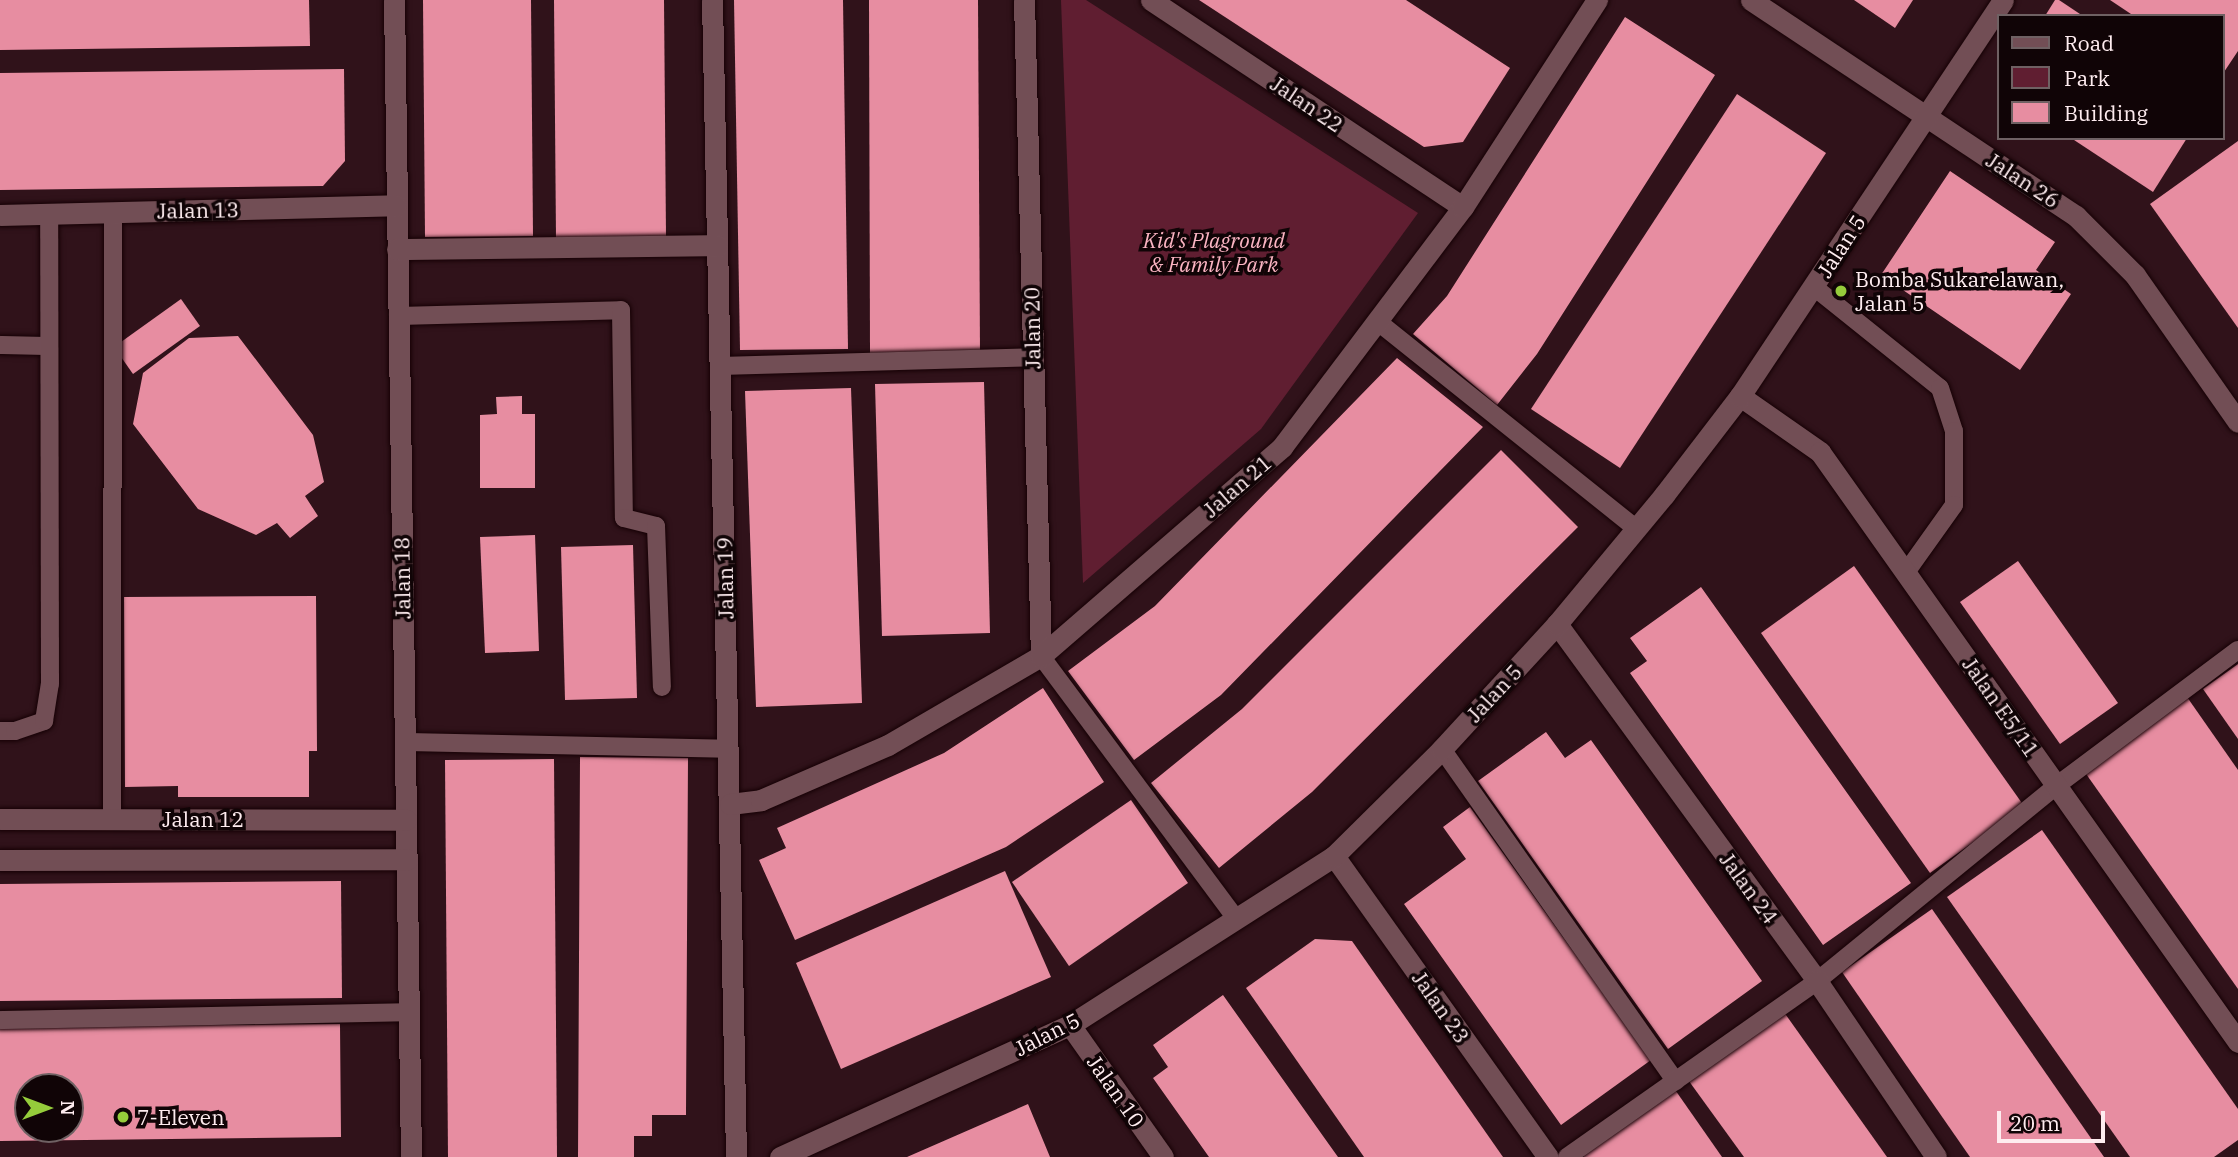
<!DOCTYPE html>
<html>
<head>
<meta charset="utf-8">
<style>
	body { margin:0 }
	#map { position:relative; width:2238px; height:1157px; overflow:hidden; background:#30121a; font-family:"IBM Plex Serif",serif }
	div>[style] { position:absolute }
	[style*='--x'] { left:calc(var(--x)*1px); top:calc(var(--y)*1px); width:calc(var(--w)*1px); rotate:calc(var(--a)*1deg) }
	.green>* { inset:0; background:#601e31 }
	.building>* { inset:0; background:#e78da1 }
	.roads { filter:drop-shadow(0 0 2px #160005) drop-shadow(0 0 2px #160005) }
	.service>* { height:18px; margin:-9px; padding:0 9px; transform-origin:9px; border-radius:9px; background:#724e55 }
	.minor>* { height:21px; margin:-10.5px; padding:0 10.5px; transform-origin:10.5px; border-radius:10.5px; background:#724e55 }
	.tertiary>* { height:21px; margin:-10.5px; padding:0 10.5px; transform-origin:10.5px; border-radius:10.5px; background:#724e55 }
	.dots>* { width:19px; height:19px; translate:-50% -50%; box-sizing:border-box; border:4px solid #100406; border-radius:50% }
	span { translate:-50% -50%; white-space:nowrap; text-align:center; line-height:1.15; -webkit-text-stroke:7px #100406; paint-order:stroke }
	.street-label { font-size:21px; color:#feecef }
	.park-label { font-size:21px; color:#fbb4c2; font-style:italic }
	.poi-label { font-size:21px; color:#feecef }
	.left { translate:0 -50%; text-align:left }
	.legend { position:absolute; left:1997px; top:14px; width:228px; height:126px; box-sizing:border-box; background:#100406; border:2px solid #6f6163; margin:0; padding:9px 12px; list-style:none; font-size:21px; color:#feecef }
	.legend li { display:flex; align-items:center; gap:14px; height:35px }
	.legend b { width:35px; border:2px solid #6f6163 }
	.north { position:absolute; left:14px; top:1073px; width:70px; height:70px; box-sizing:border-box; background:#100406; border:2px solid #6f6163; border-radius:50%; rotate:90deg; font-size:19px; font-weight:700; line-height:28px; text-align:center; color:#feecef }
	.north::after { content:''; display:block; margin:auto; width:24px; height:32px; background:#95cc3b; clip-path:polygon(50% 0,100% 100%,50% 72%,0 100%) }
	.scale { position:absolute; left:1997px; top:1111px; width:108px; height:32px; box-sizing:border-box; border:4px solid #feecef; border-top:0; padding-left:9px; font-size:21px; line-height:24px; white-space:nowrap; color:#feecef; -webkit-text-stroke:5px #100406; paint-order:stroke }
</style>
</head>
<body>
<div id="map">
	<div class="green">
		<div style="clip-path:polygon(1061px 0,1086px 0,1418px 213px,1261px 429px,1083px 583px)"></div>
	</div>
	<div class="building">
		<div style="clip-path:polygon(0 0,309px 0,310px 46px,0 50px)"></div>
		<div style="clip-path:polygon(423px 0,531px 0,533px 236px,425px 237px)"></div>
		<div style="clip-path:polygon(554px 0,664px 0,666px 237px,556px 239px)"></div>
		<div style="clip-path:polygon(734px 0,843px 0,848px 349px,740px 350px)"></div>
		<div style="clip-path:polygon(869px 0,978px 0,980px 352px,870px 353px)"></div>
		<div style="clip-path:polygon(1199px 0,1406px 0,1510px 68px,1463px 142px,1424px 147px)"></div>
		<div style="clip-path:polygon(1854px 0,1913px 0,1895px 28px)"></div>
		<div style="clip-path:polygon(2055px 0,2059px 0,2083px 16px,2045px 16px)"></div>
		<div style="clip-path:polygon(2110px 0,2238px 0,2238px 51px,2222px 75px,2222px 16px,2134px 16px)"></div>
		<div style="clip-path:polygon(1625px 17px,1715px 75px,1537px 354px,1497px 405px,1413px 334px,1447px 296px)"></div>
		<div style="clip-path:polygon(344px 69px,345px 161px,323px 186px,0 190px,0 73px)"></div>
		<div style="clip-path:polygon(1737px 94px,1826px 153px,1620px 468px,1531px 409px)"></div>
		<div style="clip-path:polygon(2071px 138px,2187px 138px,2153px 192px)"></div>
		<div style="clip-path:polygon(2238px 141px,2238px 328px,2150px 204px)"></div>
		<div style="clip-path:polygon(1950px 171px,2055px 242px,2036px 270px,2071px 294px,2020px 370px,1881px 275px)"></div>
		<div style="clip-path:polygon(181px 299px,200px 326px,133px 374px,114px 347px)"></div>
		<div style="clip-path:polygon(238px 336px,313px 435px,324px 482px,305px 496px,318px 516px,290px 538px,277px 523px,256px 535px,198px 509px,133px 424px,143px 373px,189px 338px)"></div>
		<div style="clip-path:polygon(1397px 358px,1483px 427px,1221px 695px,1134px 760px,1068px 671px,1155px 606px)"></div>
		<div style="clip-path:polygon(984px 382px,990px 633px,882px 636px,875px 384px)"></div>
		<div style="clip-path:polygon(851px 388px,862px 703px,756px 707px,745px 391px)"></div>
		<div style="clip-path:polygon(522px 396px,522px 414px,535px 414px,535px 488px,480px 488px,480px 415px,497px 414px,496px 397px)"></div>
		<div style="clip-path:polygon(1501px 450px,1578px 527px,1312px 792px,1219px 868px,1151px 783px,1242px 709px)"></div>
		<div style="clip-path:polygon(535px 535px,539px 651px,485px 653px,480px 537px)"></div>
		<div style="clip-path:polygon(633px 545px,637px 698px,565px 700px,561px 547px)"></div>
		<div style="clip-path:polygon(2018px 561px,2118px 703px,2060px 744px,1960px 602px)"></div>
		<div style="clip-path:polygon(1854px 566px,2024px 806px,1930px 873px,1761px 633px)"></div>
		<div style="clip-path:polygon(1701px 587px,1911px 883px,1823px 945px,1630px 673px,1647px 661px,1630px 638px)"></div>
		<div style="clip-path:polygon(316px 596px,317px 751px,309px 751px,309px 797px,178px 797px,178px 786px,125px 787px,124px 597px)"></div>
		<div style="clip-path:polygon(2238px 664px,2238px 739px,2203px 689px)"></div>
		<div style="clip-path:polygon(1043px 688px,1104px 782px,1006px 847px,795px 940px,759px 860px,786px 848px,777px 828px,944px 753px)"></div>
		<div style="clip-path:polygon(2187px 697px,2238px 770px,2238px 989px,2084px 771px)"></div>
		<div style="clip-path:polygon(1546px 732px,1565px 758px,1591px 740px,1762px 981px,1668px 1049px,1478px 781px)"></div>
		<div style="clip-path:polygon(580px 757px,688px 758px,686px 1115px,652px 1115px,652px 1136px,634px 1136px,634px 1157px,578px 1157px)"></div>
		<div style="clip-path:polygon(554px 759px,557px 1157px,448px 1157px,445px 760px)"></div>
		<div style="clip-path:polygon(1131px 800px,1188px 883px,1069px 966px,1012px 882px)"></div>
		<div style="clip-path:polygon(1470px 807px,1651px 1060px,1561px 1125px,1404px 904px,1466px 859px,1443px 827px)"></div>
		<div style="clip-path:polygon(2042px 830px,2238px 1109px,2238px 1140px,2214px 1157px,2130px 1157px,1947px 897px)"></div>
		<div style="clip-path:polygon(1005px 871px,1051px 977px,841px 1069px,796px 963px)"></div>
		<div style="clip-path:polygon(341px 881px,342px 998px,0 1001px,0 884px)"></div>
		<div style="clip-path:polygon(1932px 909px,2104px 1157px,1970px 1157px,1904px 1062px,1842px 972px)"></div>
		<div style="clip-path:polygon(1315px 939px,1352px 941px,1503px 1157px,1364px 1157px,1246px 988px)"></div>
		<div style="clip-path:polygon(1223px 995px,1323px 1136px,1338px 1157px,1209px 1157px,1153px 1078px,1168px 1067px,1153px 1045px)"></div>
		<div style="clip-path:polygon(1781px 1008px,1887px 1157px,1744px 1157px,1686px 1077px)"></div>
		<div style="clip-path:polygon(evenodd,340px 1024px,341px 1137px,0 1141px,0 1027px,340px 1024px,28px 1087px,70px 1087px,70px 1129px,28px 1129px,28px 1087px)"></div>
		<div style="clip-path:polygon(1671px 1084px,1722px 1157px,1584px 1157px,1579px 1150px)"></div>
		<div style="clip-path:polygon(1028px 1104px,1050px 1157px,907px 1157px,994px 1119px)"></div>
	</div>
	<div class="roads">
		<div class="service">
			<div style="--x:1814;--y:287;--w:161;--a:38.7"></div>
			<div style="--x:1940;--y:388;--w:45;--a:72"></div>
			<div style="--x:1954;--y:431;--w:74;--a:90"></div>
			<div style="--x:1954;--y:505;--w:81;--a:125.5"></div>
			<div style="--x:398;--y:316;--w:223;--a:-1.5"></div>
			<div style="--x:621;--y:310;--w:208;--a:89.2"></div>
			<div style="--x:624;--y:518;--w:33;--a:14"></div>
			<div style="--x:656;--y:526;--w:161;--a:87.9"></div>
			<div style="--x:1377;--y:321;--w:333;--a:38.7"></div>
			<div style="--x:0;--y:345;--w:48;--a:1.2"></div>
			<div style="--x:720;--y:366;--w:313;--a:-1.6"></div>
			<div style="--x:1041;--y:656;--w:327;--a:53.4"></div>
			<div style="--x:0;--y:731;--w:15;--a:0"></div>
			<div style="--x:15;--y:731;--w:31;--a:-19"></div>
			<div style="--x:44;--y:721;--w:37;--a:-81"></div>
			<div style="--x:50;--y:684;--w:470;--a:-90.1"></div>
			<div style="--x:405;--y:742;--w:324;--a:1.2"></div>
			<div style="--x:1442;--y:749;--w:406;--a:54.9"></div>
			<div style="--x:112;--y:819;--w:607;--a:-89.91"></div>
			<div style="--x:0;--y:1020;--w:409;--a:-1.1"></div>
			<div style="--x:1567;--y:1157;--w:306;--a:-35.1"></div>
			<div style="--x:1817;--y:981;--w:308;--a:-39.2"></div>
			<div style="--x:2056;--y:786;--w:227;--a:-36.8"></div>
		</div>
		<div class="minor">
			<div style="--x:394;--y:0;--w:1157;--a:89.16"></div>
			<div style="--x:712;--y:0;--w:1157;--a:88.81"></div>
			<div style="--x:1024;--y:0;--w:656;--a:88.52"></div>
			<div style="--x:1151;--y:0;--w:374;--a:33.6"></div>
			<div style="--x:1751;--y:0;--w:390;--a:33.6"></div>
			<div style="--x:2076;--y:216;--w:83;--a:45"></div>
			<div style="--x:2135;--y:275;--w:179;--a:55"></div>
			<div style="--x:0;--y:215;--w:396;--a:-1.4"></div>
			<div style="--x:397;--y:249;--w:320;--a:-0.7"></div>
			<div style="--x:1740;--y:396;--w:98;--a:35"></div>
			<div style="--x:1820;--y:452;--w:723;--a:54.68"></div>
			<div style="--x:1557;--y:624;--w:442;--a:53.9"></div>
			<div style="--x:1817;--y:981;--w:212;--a:55.9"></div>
			<div style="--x:730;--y:804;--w:31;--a:-7"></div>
			<div style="--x:761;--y:800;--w:138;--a:-23.4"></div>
			<div style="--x:888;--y:745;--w:177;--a:-30.2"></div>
			<div style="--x:1041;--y:656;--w:319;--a:-40.9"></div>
			<div style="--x:1282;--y:447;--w:301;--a:-53"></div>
			<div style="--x:1463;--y:207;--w:247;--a:-57.1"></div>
			<div style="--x:0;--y:819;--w:406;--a:0.1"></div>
			<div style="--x:1334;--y:856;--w:369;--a:54.6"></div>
			<div style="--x:0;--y:860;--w:407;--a:-0.1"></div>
			<div style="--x:1070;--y:1025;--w:161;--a:54.8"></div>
		</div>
		<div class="tertiary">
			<div style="--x:780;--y:1157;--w:319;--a:-24.5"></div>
			<div style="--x:1070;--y:1025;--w:313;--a:-32.6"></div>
			<div style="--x:1334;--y:856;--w:152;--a:-44.7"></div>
			<div style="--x:1442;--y:749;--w:170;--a:-47.4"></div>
			<div style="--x:1557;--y:624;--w:168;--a:-50.3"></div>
			<div style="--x:1664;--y:495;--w:125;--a:-52.5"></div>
			<div style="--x:1740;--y:396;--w:475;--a:-56.4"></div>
		</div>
	</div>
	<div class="dots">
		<div style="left:1841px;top:291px;background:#95cc3b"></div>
		<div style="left:123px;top:1117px;background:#95cc3b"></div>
	</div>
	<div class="street-label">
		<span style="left:1307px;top:104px;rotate:34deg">Jalan 22</span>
		<span style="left:2023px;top:180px;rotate:33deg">Jalan 26</span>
		<span style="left:198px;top:210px;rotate:-1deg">Jalan 13</span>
		<span style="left:1841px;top:246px;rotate:-57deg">Jalan 5</span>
		<span style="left:1032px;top:328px;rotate:-91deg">Jalan 20</span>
		<span style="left:1237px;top:486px;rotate:-41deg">Jalan 21</span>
		<span style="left:402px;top:578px;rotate:-91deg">Jalan 18</span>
		<span style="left:725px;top:578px;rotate:-91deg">Jalan 19</span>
		<span style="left:1494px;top:693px;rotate:-47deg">Jalan 5</span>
		<span style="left:2001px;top:707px;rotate:55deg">Jalan E5/11</span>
		<span style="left:203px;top:819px">Jalan 12</span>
		<span style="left:1749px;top:888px;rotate:54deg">Jalan 24</span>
		<span style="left:1441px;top:1007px;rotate:55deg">Jalan 23</span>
		<span style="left:1047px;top:1034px;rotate:-27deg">Jalan 5</span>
		<span style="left:1116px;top:1091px;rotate:55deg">Jalan 10</span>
	</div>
	<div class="park-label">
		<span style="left:1214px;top:252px">Kid's Plaground<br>&amp; Family Park</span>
	</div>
	<div class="poi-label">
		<span class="left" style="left:1855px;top:291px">Bomba Sukarelawan,<br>Jalan 5</span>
		<span class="left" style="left:137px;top:1117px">7-Eleven</span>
	</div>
	<ul class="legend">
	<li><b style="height:9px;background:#724e55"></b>Road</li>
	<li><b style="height:19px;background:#601e31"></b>Park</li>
	<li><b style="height:19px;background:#e78da1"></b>Building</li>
	</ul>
	<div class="north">N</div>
	<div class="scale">20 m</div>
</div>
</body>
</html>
